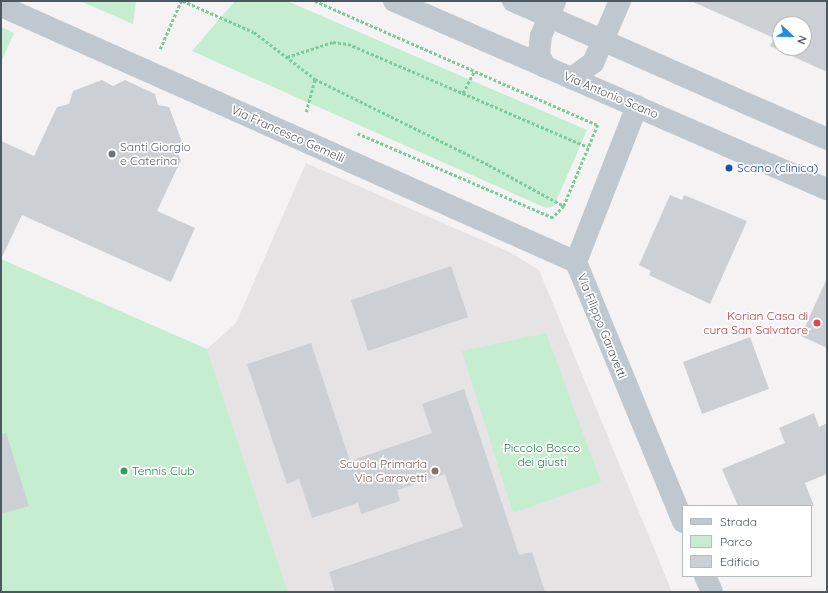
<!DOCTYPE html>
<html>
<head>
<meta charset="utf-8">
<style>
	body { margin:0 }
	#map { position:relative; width:828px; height:593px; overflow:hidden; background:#f4f2f3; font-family:Quicksand,sans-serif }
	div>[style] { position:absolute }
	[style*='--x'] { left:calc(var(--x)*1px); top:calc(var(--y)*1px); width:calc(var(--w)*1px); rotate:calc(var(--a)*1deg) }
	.education>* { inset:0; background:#e5e3e4 }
	.green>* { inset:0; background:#c4eecf }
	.building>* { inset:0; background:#ccd0d4 }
	.path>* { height:2.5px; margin-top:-1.25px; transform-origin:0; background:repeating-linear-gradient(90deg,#7dcb9b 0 3px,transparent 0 5px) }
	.minor>* { height:22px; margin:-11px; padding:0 11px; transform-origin:11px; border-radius:11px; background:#bfc8ce }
	.dots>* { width:11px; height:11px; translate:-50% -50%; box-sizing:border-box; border:2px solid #fff; border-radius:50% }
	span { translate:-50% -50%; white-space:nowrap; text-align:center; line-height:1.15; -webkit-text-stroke:3.5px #fff; paint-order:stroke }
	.street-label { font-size:12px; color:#4b585f }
	.worship-label { font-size:12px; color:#5b616d }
	.left { translate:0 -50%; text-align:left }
	.transit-label { font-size:12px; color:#164399 }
	.health-label { font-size:12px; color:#be3a42 }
	.right { translate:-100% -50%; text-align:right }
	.park-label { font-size:12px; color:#1c7f41 }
	.education-label { font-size:12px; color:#785e54 }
	.leisure-label { font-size:12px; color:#27864d }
	.frame { position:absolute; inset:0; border:2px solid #4b585f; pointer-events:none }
	.legend { position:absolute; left:682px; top:505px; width:130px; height:72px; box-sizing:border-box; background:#fff; border:1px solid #b7bcbf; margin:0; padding:5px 7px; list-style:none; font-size:12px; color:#4b585f }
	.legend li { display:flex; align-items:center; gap:8px; height:20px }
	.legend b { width:20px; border:1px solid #b7bcbf }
	.north { position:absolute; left:772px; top:16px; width:40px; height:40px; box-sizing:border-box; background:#fff; border:1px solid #b7bcbf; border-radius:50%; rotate:112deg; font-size:11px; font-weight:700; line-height:16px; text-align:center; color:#4b585f }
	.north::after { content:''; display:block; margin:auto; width:14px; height:18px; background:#238cde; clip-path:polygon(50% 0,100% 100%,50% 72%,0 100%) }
</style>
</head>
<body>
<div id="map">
	<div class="education">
		<div style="clip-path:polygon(306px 163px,509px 252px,539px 270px,672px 592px,288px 592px,207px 349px,236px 323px)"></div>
	</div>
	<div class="green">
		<div style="clip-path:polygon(80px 1px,136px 1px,133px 24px)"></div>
		<div style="clip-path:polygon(235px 1px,287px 1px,587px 130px,554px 206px,546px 208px,192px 51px)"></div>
		<div style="clip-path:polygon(1px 27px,14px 33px,1px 62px)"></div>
		<div style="clip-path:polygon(1px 259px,207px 349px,288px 592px,1px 592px)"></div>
		<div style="clip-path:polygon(546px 333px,601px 482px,513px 513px,462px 351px)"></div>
	</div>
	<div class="building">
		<div style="clip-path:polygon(evenodd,691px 1px,827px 1px,827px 72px,770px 46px,774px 38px,691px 1px,780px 24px,804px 24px,804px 48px,780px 48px,780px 24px)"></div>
		<div style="clip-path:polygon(102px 80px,113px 86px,125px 80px,155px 94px,158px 105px,169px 107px,182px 142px,176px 150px,181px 160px,157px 211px,195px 228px,171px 282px,22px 215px,1px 259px,1px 141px,34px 156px,57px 107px,69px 104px,73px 91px)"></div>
		<div style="clip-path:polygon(670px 195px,682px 200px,684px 195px,747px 221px,710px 304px,649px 275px,651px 271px,639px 265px)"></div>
		<div style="clip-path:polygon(451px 266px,468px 317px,368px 351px,351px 300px)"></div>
		<div style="clip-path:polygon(827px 278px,827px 348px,801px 336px)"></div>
		<div style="clip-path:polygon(750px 337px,769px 389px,702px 414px,683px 362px)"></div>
		<div style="clip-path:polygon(311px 343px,350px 461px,432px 433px,422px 404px,464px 389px,519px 555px,532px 552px,545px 592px,335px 592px,329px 572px,463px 527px,445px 474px,397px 490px,400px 501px,361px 514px,358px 503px,312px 518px,299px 479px,287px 484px,247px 364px)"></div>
		<div style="clip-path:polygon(814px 413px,819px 427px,827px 423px,827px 474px,805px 483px,814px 506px,738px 506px,722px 469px,785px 443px,779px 428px)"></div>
		<div style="clip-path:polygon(6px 433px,29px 506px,1px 514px,1px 434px)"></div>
	</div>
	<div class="path">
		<div style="--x:183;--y:1;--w:77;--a:23.6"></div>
		<div style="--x:254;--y:32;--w:77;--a:37.6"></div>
		<div style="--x:315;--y:79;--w:194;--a:26.3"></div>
		<div style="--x:489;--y:165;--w:85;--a:28.7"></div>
		<div style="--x:315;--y:1;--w:309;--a:23.7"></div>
		<div style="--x:598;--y:125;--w:88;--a:112.8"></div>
		<div style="--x:564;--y:206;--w:16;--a:133"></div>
		<div style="--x:553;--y:218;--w:215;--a:-156.7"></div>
		<div style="--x:160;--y:49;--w:52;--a:-66.4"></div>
		<div style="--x:287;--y:57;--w:48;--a:-18.1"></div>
		<div style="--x:333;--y:42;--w:15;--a:8"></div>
		<div style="--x:348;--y:44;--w:261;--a:23.2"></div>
		<div style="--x:463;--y:93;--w:25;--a:-63"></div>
		<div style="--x:306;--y:112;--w:34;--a:-75"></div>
	</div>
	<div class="minor">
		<div style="--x:394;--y:1;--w:472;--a:23.5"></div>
		<div style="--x:513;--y:1;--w:343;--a:23.7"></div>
		<div style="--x:1;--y:6;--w:629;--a:24"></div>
		<div style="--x:545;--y:67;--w:14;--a:-115"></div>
		<div style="--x:539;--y:54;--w:18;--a:-84"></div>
		<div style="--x:541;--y:36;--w:38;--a:-68"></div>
		<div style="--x:572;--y:78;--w:26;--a:-36"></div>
		<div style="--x:593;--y:63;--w:68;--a:-66.5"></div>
		<div style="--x:637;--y:106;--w:168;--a:111.4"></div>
		<div style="--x:576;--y:262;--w:281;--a:67.6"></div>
		<div style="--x:705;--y:576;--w:17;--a:66"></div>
	</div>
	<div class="dots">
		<div style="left:112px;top:154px;background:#6b7280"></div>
		<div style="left:729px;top:168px;background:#1a4fb4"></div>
		<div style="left:817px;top:323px;background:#e0444e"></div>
		<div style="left:124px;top:471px;background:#2e9e5b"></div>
		<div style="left:435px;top:471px;background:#8d6e63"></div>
	</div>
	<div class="street-label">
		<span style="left:611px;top:95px;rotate:23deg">Via Antonio Scano</span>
		<span style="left:288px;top:134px;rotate:24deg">Via Francesco Gemelli</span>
		<span style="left:602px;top:326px;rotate:68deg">Via Filippo Garavetti</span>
	</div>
	<div class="worship-label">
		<span class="left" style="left:120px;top:154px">Santi Giorgio<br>e Caterina</span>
	</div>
	<div class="transit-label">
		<span class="left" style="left:737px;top:168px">Scano (clinica)</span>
	</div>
	<div class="health-label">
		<span class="right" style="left:808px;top:323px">Korian Casa di<br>cura San Salvatore</span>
	</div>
	<div class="park-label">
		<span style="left:542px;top:455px">Piccolo Bosco<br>dei giusti</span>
	</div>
	<div class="education-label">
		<span class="right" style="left:427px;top:471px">Scuola Primaria<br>Via Garavetti</span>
	</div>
	<div class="leisure-label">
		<span class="left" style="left:132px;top:471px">Tennis Club</span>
	</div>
	<div class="frame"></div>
	<ul class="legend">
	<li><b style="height:5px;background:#bfc8ce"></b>Strada</li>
	<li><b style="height:11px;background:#c4eecf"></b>Parco</li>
	<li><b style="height:11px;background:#ccd0d4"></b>Edificio</li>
	</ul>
	<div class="north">N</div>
</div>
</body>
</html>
